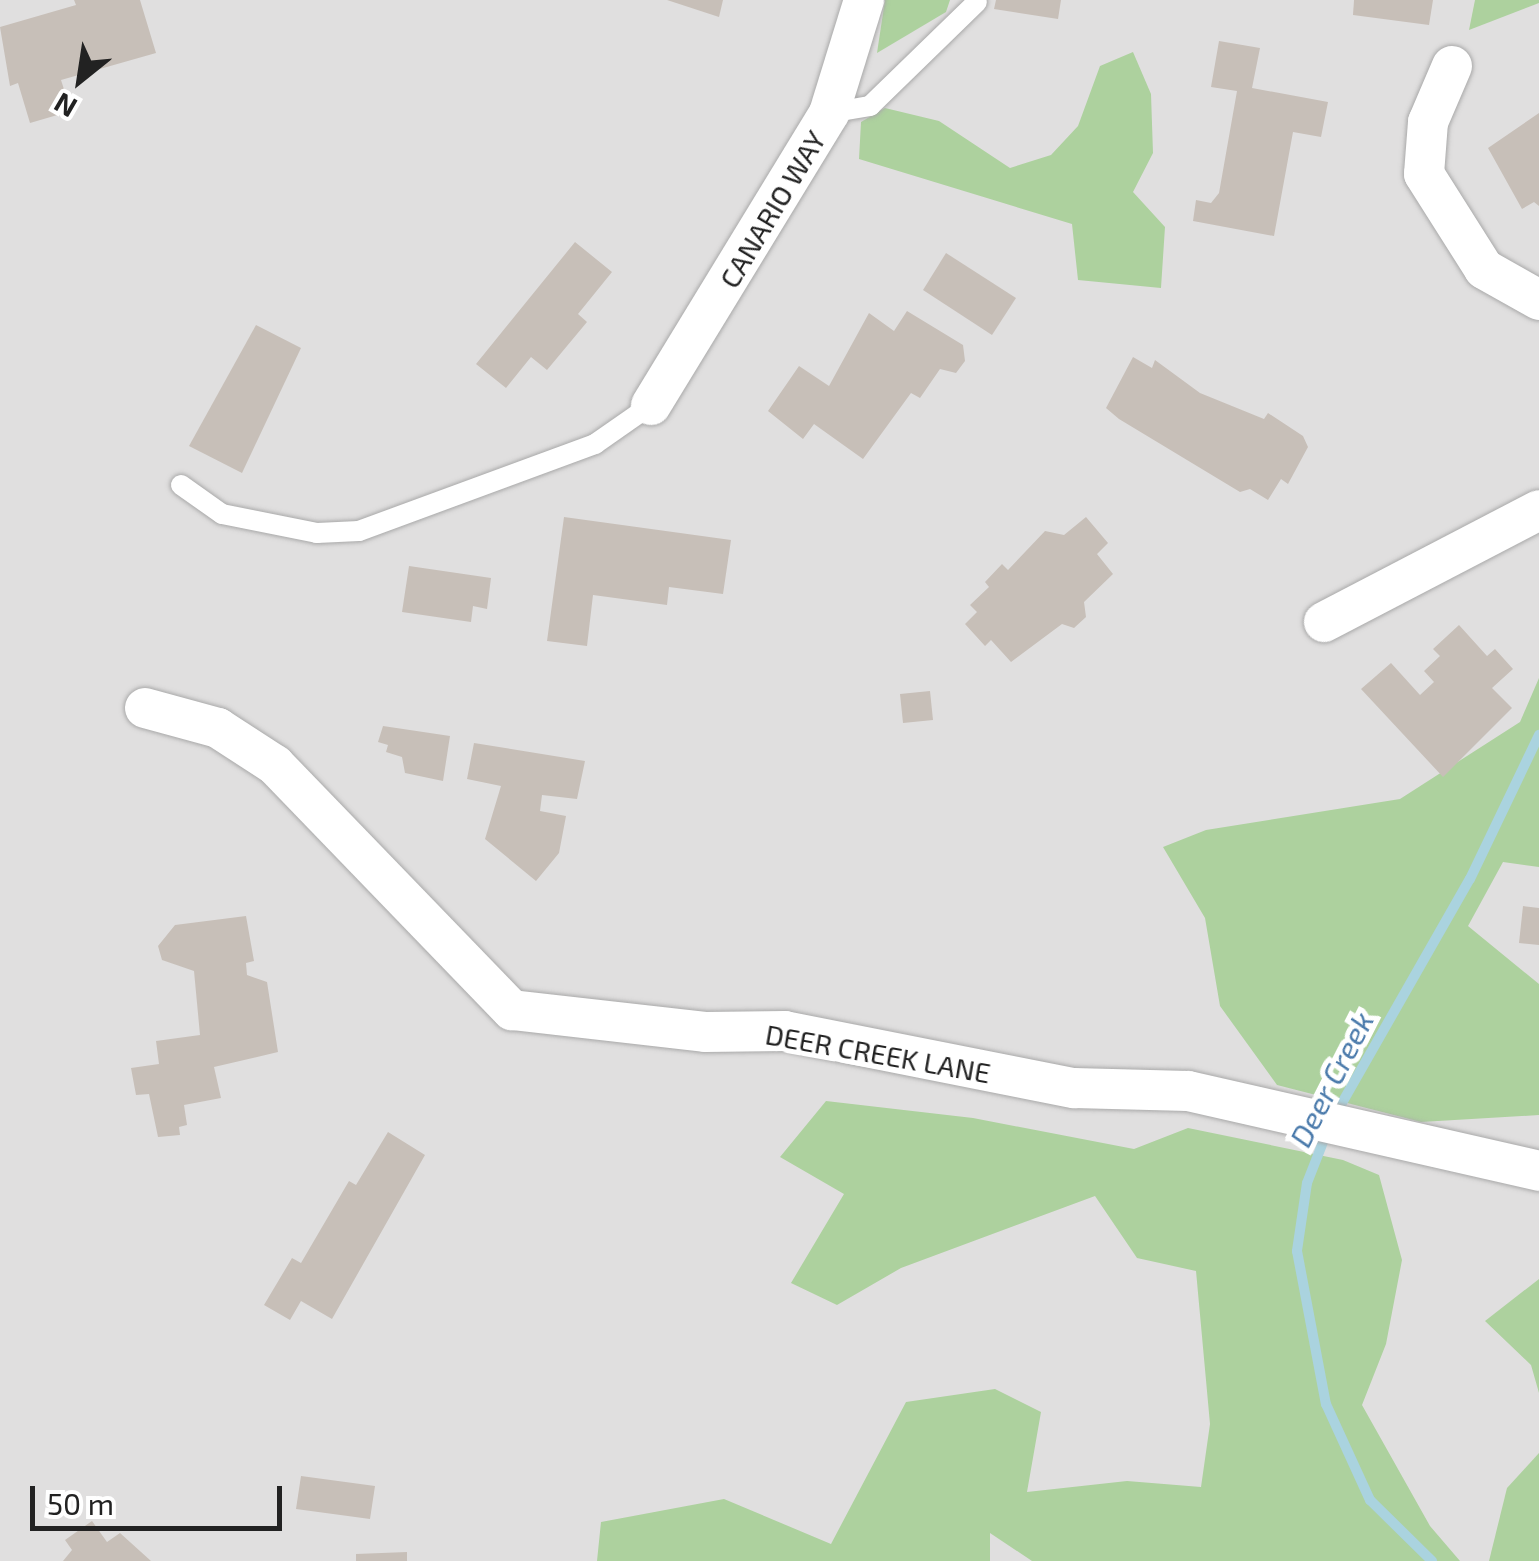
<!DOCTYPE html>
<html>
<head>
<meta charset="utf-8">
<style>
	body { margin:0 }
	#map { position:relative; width:1539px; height:1561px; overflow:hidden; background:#f2efe9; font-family:"Exo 2",sans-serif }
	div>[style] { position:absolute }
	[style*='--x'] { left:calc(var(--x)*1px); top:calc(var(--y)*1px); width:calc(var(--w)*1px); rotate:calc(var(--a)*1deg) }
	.residential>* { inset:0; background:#e0dfdf }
	.forest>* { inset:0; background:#add19e }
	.stream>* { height:10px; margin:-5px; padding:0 5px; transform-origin:5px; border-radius:5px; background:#aad3df }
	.building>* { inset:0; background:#c7bfb8 }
	.roads { filter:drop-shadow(0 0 2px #a9a9a9) drop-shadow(0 0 2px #a9a9a9) }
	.service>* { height:20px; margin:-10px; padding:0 10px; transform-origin:10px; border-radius:10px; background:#fff }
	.minor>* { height:40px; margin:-20px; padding:0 20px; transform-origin:20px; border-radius:20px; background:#fff }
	span { translate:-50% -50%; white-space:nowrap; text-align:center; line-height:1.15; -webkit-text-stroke:10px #fff; paint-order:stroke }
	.street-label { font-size:28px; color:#222 }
	.water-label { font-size:30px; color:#4a7aab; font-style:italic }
	.north { position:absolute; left:30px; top:30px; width:100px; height:100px; -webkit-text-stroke:8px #fff; paint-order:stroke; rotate:210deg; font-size:28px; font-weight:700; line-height:40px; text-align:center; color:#222 }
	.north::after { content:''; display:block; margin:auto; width:35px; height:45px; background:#222; clip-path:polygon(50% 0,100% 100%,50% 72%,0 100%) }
	.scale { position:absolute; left:30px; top:1486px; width:252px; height:45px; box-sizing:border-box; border:5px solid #222; border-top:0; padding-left:12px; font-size:30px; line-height:35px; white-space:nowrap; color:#222; -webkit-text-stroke:8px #fff; paint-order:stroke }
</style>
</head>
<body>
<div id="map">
	<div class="residential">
		<div style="clip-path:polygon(0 0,1539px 0,1539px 1561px,0 1561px)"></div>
	</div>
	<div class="forest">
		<div style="clip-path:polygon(885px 0,950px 0,946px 12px,877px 53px)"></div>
		<div style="clip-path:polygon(1475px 0,1539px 0,1539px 3px,1469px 30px)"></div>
		<div style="clip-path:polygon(1133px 52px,1151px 94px,1153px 153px,1133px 192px,1165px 227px,1161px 288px,1078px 280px,1072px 224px,859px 159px,861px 122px,885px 108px,939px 121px,1010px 168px,1051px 155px,1078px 126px,1100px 66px)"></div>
		<div style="clip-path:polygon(1539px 678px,1539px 867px,1503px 862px,1468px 926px,1539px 984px,1539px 1115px,1421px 1122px,1277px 1085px,1220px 1006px,1205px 918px,1163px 847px,1206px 830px,1400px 799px,1520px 722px)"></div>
		<div style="clip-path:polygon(826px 1101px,973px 1118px,1134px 1149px,1188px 1128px,1343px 1160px,1379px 1175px,1402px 1260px,1386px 1344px,1362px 1405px,1430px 1526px,1460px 1561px,1032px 1561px,990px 1533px,990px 1561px,597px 1561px,601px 1522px,724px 1499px,831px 1544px,906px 1402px,995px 1389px,1041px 1412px,1027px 1492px,1127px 1481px,1201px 1487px,1210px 1424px,1196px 1271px,1137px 1258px,1095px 1196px,901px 1268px,837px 1305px,791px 1283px,844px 1194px,780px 1157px)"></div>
		<div style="clip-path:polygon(1539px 1279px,1539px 1393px,1531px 1365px,1485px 1321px)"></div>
		<div style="clip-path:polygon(1539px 1453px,1539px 1561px,1489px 1561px,1507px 1488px)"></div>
	</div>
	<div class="stream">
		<div style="--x:1334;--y:1117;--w:274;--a:-60.3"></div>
		<div style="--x:1470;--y:879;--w:160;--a:-64.4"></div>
		<div style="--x:1327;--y:1132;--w:55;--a:111.4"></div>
		<div style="--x:1307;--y:1183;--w:69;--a:98.4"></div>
		<div style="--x:1297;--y:1251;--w:156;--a:79.3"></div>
		<div style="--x:1326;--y:1404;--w:106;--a:65.4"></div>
		<div style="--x:1370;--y:1500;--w:87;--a:44.5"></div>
	</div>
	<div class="building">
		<div style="clip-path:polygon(74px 0,140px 0,156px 53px,61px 80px,71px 111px,30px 123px,18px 83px,10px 86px,0 27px,76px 5px)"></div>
		<div style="clip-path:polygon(667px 0,723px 0,719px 17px)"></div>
		<div style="clip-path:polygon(996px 0,1061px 0,1058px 19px,994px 9px)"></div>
		<div style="clip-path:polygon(1354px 0,1433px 0,1429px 25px,1353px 15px)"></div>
		<div style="clip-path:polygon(1219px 41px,1260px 48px,1252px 88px,1328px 102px,1321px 137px,1293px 132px,1274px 236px,1193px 221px,1196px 200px,1211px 203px,1219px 193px,1237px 91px,1211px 87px)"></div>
		<div style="clip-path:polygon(1539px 113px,1539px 206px,1534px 202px,1522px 209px,1488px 148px)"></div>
		<div style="clip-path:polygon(575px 242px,612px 272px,578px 314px,587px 322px,547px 370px,531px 357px,506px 388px,476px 364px)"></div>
		<div style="clip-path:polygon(946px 253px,1016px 298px,992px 335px,923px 290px)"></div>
		<div style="clip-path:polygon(907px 311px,963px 345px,965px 361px,956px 373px,940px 369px,920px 398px,911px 393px,863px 459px,814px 424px,803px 439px,768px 411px,799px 366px,829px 386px,869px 313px,894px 331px)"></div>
		<div style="clip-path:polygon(256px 325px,301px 348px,242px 473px,189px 446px)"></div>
		<div style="clip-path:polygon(1133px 357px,1152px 368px,1155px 360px,1200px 393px,1264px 419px,1268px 413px,1303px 436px,1308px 447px,1288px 484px,1281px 479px,1268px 500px,1250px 489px,1240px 492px,1119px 419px,1106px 408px)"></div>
		<div style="clip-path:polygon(564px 517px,731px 540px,723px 594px,669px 587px,667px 605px,593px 595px,587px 646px,547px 641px)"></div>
		<div style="clip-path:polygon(1086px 517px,1108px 543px,1097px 554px,1113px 574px,1084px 602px,1086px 617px,1074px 628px,1062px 624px,1011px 662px,991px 640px,985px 646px,965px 624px,977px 612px,970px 605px,989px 587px,985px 582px,1002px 564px,1008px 570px,1045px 531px,1064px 535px)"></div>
		<div style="clip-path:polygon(409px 566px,491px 578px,487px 609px,473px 606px,471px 622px,402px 612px)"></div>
		<div style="clip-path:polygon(1459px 625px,1487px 656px,1495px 649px,1513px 669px,1492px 688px,1512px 708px,1443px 777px,1361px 689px,1391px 663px,1420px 695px,1434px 682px,1424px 671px,1440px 656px,1433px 649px)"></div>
		<div style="clip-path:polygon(930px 691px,933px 720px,903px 723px,900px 694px)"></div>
		<div style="clip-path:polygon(383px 726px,450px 736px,443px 781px,405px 773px,402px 757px,386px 752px,388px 745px,378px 742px)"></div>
		<div style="clip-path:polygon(474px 743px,585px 761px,577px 799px,542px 795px,540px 811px,566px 816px,559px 853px,536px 881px,485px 839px,501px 786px,467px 779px)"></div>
		<div style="clip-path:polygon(1523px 906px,1539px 908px,1539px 945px,1519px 943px)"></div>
		<div style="clip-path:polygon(246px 916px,254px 961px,246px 963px,247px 975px,267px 982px,278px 1052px,214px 1067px,221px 1098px,184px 1105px,187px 1125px,179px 1127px,180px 1135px,158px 1137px,149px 1094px,136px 1095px,131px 1068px,159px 1064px,156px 1041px,200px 1035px,194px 971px,162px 960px,158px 946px,175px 925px)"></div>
		<div style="clip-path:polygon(388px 1132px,425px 1155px,332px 1319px,301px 1301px,290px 1320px,264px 1305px,292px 1258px,301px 1263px,349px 1181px,356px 1185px)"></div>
		<div style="clip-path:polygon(301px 1476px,375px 1486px,370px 1519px,296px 1509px)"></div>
		<div style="clip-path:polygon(92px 1521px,107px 1542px,120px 1533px,151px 1561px,63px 1561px,72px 1550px,65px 1540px)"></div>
		<div style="clip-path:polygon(407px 1552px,407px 1561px,356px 1561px,356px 1554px)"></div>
	</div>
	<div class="roads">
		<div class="service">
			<div style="--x:829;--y:113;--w:42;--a:-9.7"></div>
			<div style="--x:870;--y:106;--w:149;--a:-44.2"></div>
			<div style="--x:181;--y:485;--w:50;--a:35.3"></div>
			<div style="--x:222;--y:514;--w:97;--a:11.3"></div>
			<div style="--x:317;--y:533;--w:42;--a:-2.7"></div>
			<div style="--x:359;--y:531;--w:252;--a:-20.2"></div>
			<div style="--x:595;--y:444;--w:68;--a:-34.9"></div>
		</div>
		<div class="minor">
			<div style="--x:1452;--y:66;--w:61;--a:113.2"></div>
			<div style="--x:1428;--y:122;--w:52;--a:94.4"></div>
			<div style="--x:1424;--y:174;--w:112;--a:57.7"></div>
			<div style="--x:1484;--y:269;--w:63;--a:29.4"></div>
			<div style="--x:651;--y:405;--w:342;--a:-58.6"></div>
			<div style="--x:829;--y:113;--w:118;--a:-72.8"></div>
			<div style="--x:1324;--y:622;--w:242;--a:-27.5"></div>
			<div style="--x:145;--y:708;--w:76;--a:15.3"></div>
			<div style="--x:218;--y:728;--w:68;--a:33"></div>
			<div style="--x:275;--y:765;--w:341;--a:46"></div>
			<div style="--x:512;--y:1010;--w:194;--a:6.5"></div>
			<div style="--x:705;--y:1032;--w:80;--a:-0.7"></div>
			<div style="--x:785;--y:1031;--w:295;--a:11.2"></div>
			<div style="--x:1074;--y:1088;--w:114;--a:1.5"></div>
			<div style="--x:1188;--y:1091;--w:360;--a:12.8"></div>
		</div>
	</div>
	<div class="street-label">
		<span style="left:772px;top:209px;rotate:-59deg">CANARIO WAY</span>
		<span style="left:878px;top:1053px;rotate:10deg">DEER CREEK LANE</span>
	</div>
	<div class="water-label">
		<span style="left:1331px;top:1079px;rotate:-63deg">Deer Creek</span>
	</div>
	<div class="north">N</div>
	<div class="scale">50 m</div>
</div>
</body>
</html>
